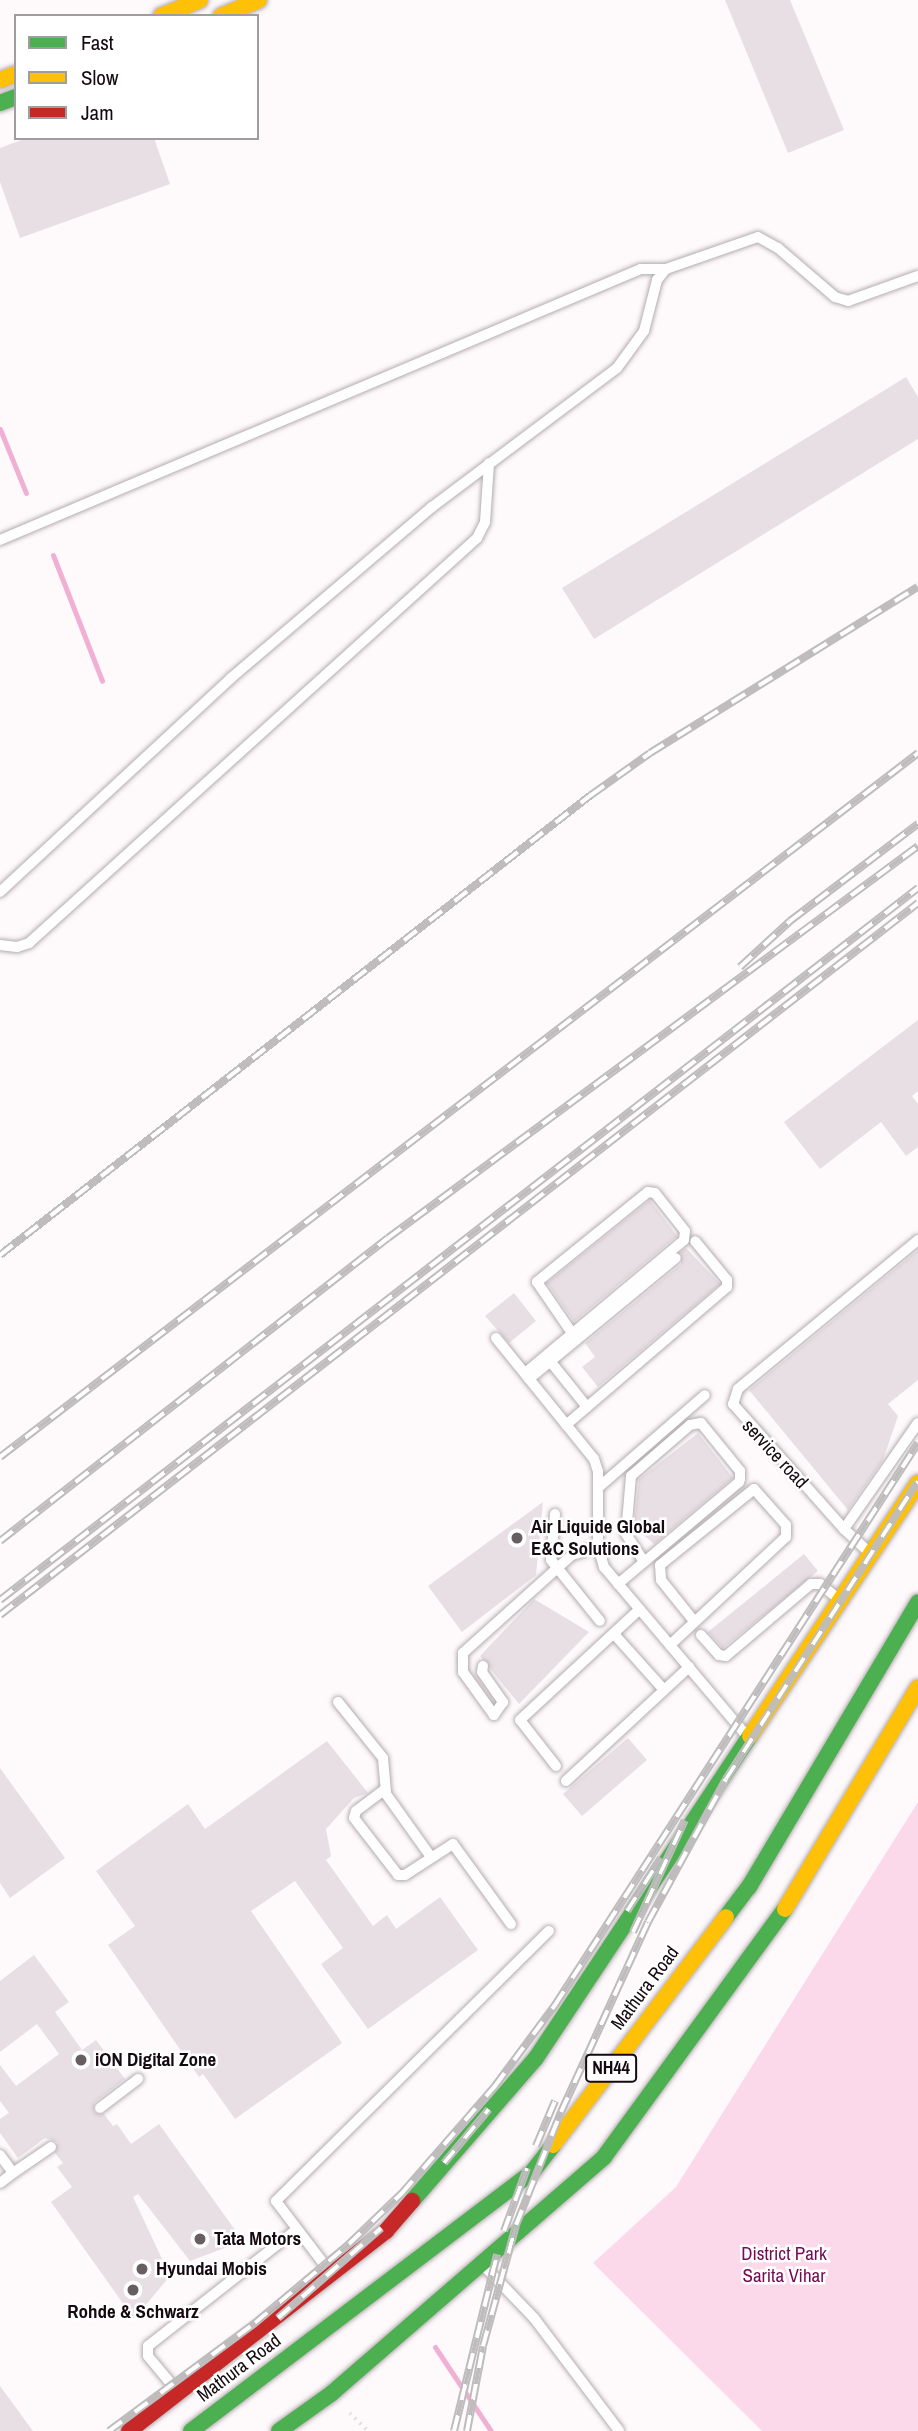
<!DOCTYPE html>
<html>
<head>
<meta charset="utf-8">
<style>
	body { margin:0 }
	#map { position:relative; width:918px; height:2431px; overflow:hidden; background:#fef9fb; font-family:"Archivo Narrow",sans-serif }
	div>[style] { position:absolute }
	[style*='--x'] { left:calc(var(--x)*1px); top:calc(var(--y)*1px); width:calc(var(--w)*1px); rotate:calc(var(--a)*1deg) }
	.green>* { inset:0; background:#fcd8eb }
	.stream>* { height:5px; margin:-2.5px; padding:0 2.5px; transform-origin:2.5px; border-radius:2.5px; background:#f0b0d4 }
	.building>* { inset:0; background:#e8dfe4 }
	.path>* { height:3.5px; margin-top:-1.75px; transform-origin:0; background:repeating-linear-gradient(90deg,#e2e0e1 0 2px,transparent 0 7px) }
	.roads { filter:drop-shadow(0 0 2px #b4adb0) drop-shadow(0 0 2px #b4adb0) }
	.lane>* { height:10px; margin:-5px; padding:0 5px; transform-origin:5px; border-radius:5px; background:#fffefe }
	.fast>* { height:16px; margin:-8px; padding:0 8px; transform-origin:8px; border-radius:8px; background:#4caf50 }
	.slow>* { height:16px; margin:-8px; padding:0 8px; transform-origin:8px; border-radius:8px; background:#ffc107 }
	.jam>* { height:16px; margin:-8px; padding:0 8px; transform-origin:8px; border-radius:8px; background:#c62828 }
	.rail>* { height:8px; margin-top:-4px; transform-origin:0; background:repeating-linear-gradient(90deg,#fff 0 16px,#bebcbd 0 32px); box-sizing:border-box; border-block:2px solid #bebcbd }
	.dots>* { width:19px; height:19px; translate:-50% -50%; box-sizing:border-box; border:4px solid #fff; border-radius:50% }
	span { translate:-50% -50%; white-space:nowrap; text-align:center; line-height:1.15; -webkit-text-stroke:5px #fff; paint-order:stroke }
	.shield-label span { padding:2px 5px; background:#fff; border:2px solid; border-radius:5px; -webkit-text-stroke-width:0 }
	.shield-label { font-size:18px; color:#150a10; font-weight:700 }
	.street-label { font-size:19px; color:#150a10 }
	.poi-label { font-size:19px; color:#150a10; font-weight:700 }
	.left { translate:0 -50%; text-align:left }
	.park-label { font-size:19px; color:#770955 }
	.legend { position:absolute; left:14px; top:14px; width:245px; height:126px; box-sizing:border-box; background:#fff; border:2px solid #a19d9f; margin:0; padding:9px 12px; list-style:none; font-size:21px; color:#150a10 }
	.legend li { display:flex; align-items:center; gap:14px; height:35px }
	.legend b { width:35px; border:2px solid #a19d9f }
</style>
</head>
<body>
<div id="map">
	<div class="green">
		<div style="clip-path:polygon(918px 1802px,918px 2431px,762px 2431px,593px 2263px,676px 2187px)"></div>
	</div>
	<div class="stream">
		<div style="--x:0;--y:429;--w:69;--a:67.9"></div>
		<div style="--x:53;--y:555;--w:135;--a:68.7"></div>
		<div style="--x:435;--y:2347;--w:101;--a:56.3"></div>
	</div>
	<div class="building">
		<div style="clip-path:polygon(725px 0,790px 0,844px 130px,788px 153px)"></div>
		<div style="clip-path:polygon(27px 138px,154px 138px,170px 184px,20px 238px,0 182px,0 148px)"></div>
		<div style="clip-path:polygon(906px 377px,918px 397px,918px 439px,594px 639px,562px 588px)"></div>
		<div style="clip-path:polygon(918px 1020px,918px 1091px,912px 1096px,918px 1104px,918px 1147px,906px 1156px,881px 1122px,820px 1169px,784px 1122px)"></div>
		<div style="clip-path:polygon(650px 1200px,677px 1236px,574px 1322px,547px 1283px)"></div>
		<div style="clip-path:polygon(686px 1248px,720px 1284px,598px 1387px,582px 1367px,595px 1357px,585px 1343px,681px 1264px,681px 1252px)"></div>
		<div style="clip-path:polygon(918px 1250px,918px 1380px,888px 1404px,898px 1416px,883px 1460px,848px 1510px,749px 1390px)"></div>
		<div style="clip-path:polygon(514px 1293px,536px 1321px,509px 1343px,485px 1316px)"></div>
		<div style="clip-path:polygon(698px 1433px,733px 1478px,654px 1544px,634px 1527px,639px 1479px)"></div>
		<div style="clip-path:polygon(543px 1502px,536px 1575px,462px 1632px,428px 1586px)"></div>
		<div style="clip-path:polygon(804px 1554px,818px 1571px,723px 1648px,708px 1632px)"></div>
		<div style="clip-path:polygon(534px 1599px,589px 1632px,519px 1704px,480px 1656px)"></div>
		<div style="clip-path:polygon(628px 1738px,647px 1760px,582px 1816px,563px 1794px)"></div>
		<div style="clip-path:polygon(327px 1741px,368px 1793px,354px 1798px,326px 1829px,331px 1856px,326px 1860px,373px 1926px,387px 1915px,396px 1929px,440px 1897px,478px 1950px,368px 2029px,321px 1964px,343px 1948px,295px 1881px,251px 1911px,342px 2043px,235px 2119px,203px 2074px,199px 2077px,108px 1945px,135px 1926px,96px 1871px,188px 1804px,205px 1829px)"></div>
		<div style="clip-path:polygon(0 1768px,65px 1858px,10px 1898px,0 1883px)"></div>
		<div style="clip-path:polygon(34px 1955px,69px 2002px,55px 2012px,82px 2050px,96px 2040px,125px 2079px,95px 2102px,94px 2112px,104px 2114px,113px 2126px,117px 2124px,131px 2144px,159px 2124px,243px 2241px,190px 2261px,138px 2194px,133px 2197px,170px 2276px,134px 2319px,51px 2202px,72px 2187px,57px 2167px,63px 2163px,55px 2153px,57px 2142px,45px 2138px,18px 2158px,0 2133px,0 2119px,9px 2113px,0 2101px,0 2065px,16px 2086px,59px 2054px,37px 2024px,0 2052px,0 1981px)"></div>
		<div style="clip-path:polygon(0 2386px,33px 2431px,0 2431px)"></div>
	</div>
	<div class="path">
		<div style="--x:350;--y:2413;--w:25;--a:45"></div>
	</div>
	<div class="roads">
		<div class="lane">
			<div style="--x:0;--y:540;--w:696;--a:-22.92"></div>
			<div style="--x:641;--y:269;--w:25;--a:0"></div>
			<div style="--x:0;--y:892;--w:315;--a:-42.8"></div>
			<div style="--x:231;--y:678;--w:264;--a:-40.4"></div>
			<div style="--x:432;--y:507;--w:231;--a:-36.9"></div>
			<div style="--x:617;--y:368;--w:46;--a:-53.9"></div>
			<div style="--x:644;--y:331;--w:53;--a:-75.7"></div>
			<div style="--x:657;--y:280;--w:14;--a:-51"></div>
			<div style="--x:666;--y:269;--w:97;--a:-19.2"></div>
			<div style="--x:758;--y:237;--w:23;--a:29"></div>
			<div style="--x:778;--y:248;--w:75;--a:40.7"></div>
			<div style="--x:835;--y:297;--w:14;--a:17"></div>
			<div style="--x:848;--y:301;--w:74;--a:-19.7"></div>
			<div style="--x:0;--y:945;--w:17;--a:7"></div>
			<div style="--x:17;--y:947;--w:13;--a:-18"></div>
			<div style="--x:29;--y:943;--w:604;--a:-42.11"></div>
			<div style="--x:477;--y:538;--w:18;--a:-63"></div>
			<div style="--x:485;--y:522;--w:59;--a:-86.1"></div>
			<div style="--x:918;--y:1240;--w:234;--a:140.4"></div>
			<div style="--x:738;--y:1389;--w:16;--a:108"></div>
			<div style="--x:733;--y:1404;--w:167;--a:48.4"></div>
			<div style="--x:844;--y:1529;--w:129;--a:-55.1"></div>
			<div style="--x:496;--y:1338;--w:156;--a:51"></div>
			<div style="--x:594;--y:1459;--w:13;--a:72"></div>
			<div style="--x:598;--y:1471;--w:74;--a:90"></div>
			<div style="--x:598;--y:1545;--w:23;--a:75"></div>
			<div style="--x:604;--y:1567;--w:220;--a:49.8"></div>
			<div style="--x:550;--y:1361;--w:59;--a:51.2"></div>
			<div style="--x:525;--y:1373;--w:207;--a:-39.9"></div>
			<div style="--x:684;--y:1240;--w:9;--a:-84"></div>
			<div style="--x:685;--y:1231;--w:48;--a:-128.3"></div>
			<div style="--x:655;--y:1193;--w:7;--a:-172"></div>
			<div style="--x:648;--y:1192;--w:143;--a:141"></div>
			<div style="--x:537;--y:1282;--w:62;--a:55.5"></div>
			<div style="--x:529;--y:1379;--w:190;--a:-39.5"></div>
			<div style="--x:566;--y:1425;--w:212;--a:-40.6"></div>
			<div style="--x:727;--y:1287;--w:7;--a:-90"></div>
			<div style="--x:727;--y:1280;--w:50;--a:-129.4"></div>
			<div style="--x:599;--y:1487;--w:140;--a:-41"></div>
			<div style="--x:555;--y:1514;--w:46;--a:95"></div>
			<div style="--x:551;--y:1560;--w:78;--a:51.2"></div>
			<div style="--x:844;--y:1529;--w:33;--a:43"></div>
			<div style="--x:618;--y:1584;--w:158;--a:-40.1"></div>
			<div style="--x:739;--y:1482;--w:3;--a:-72"></div>
			<div style="--x:740;--y:1479;--w:8;--a:-90"></div>
			<div style="--x:740;--y:1471;--w:62;--a:-129.1"></div>
			<div style="--x:701;--y:1423;--w:11;--a:170"></div>
			<div style="--x:690;--y:1425;--w:78;--a:139.2"></div>
			<div style="--x:631;--y:1476;--w:58;--a:94.9"></div>
			<div style="--x:626;--y:1534;--w:33;--a:57"></div>
			<div style="--x:614;--y:1634;--w:75;--a:48.2"></div>
			<div style="--x:701;--y:1635;--w:27;--a:48"></div>
			<div style="--x:719;--y:1655;--w:7;--a:8"></div>
			<div style="--x:726;--y:1656;--w:111;--a:-40.3"></div>
			<div style="--x:811;--y:1584;--w:9;--a:0"></div>
			<div style="--x:820;--y:1584;--w:22;--a:39"></div>
			<div style="--x:670;--y:1645;--w:158;--a:-43"></div>
			<div style="--x:786;--y:1537;--w:12;--a:-90"></div>
			<div style="--x:786;--y:1525;--w:48;--a:-131.6"></div>
			<div style="--x:754;--y:1489;--w:121;--a:141"></div>
			<div style="--x:660;--y:1565;--w:15;--a:86"></div>
			<div style="--x:661;--y:1580;--w:53;--a:51.2"></div>
			<div style="--x:483;--y:1666;--w:6;--a:99"></div>
			<div style="--x:482;--y:1672;--w:37;--a:55"></div>
			<div style="--x:503;--y:1702;--w:16;--a:125"></div>
			<div style="--x:494;--y:1715;--w:53;--a:-125.8"></div>
			<div style="--x:463;--y:1672;--w:19;--a:-90"></div>
			<div style="--x:463;--y:1653;--w:147;--a:-42"></div>
			<div style="--x:572;--y:1555;--w:27;--a:-17"></div>
			<div style="--x:338;--y:1702;--w:72;--a:51.2"></div>
			<div style="--x:383;--y:1758;--w:36;--a:85"></div>
			<div style="--x:386;--y:1794;--w:77;--a:54.5"></div>
			<div style="--x:556;--y:1766;--w:58;--a:-128"></div>
			<div style="--x:520;--y:1720;--w:163;--a:-42.8"></div>
			<div style="--x:566;--y:1781;--w:168;--a:-42.8"></div>
			<div style="--x:384;--y:1790;--w:35;--a:143"></div>
			<div style="--x:356;--y:1811;--w:7;--a:106"></div>
			<div style="--x:354;--y:1818;--w:72;--a:52.3"></div>
			<div style="--x:398;--y:1875;--w:7;--a:0"></div>
			<div style="--x:405;--y:1875;--w:57;--a:-32.9"></div>
			<div style="--x:453;--y:1844;--w:99;--a:54.1"></div>
			<div style="--x:100;--y:2108;--w:48;--a:-37.3"></div>
			<div style="--x:0;--y:2155;--w:22;--a:54"></div>
			<div style="--x:13;--y:2173;--w:16;--a:142"></div>
			<div style="--x:13;--y:2173;--w:46;--a:-34.4"></div>
			<div style="--x:486;--y:2268;--w:69;--a:46.2"></div>
			<div style="--x:534;--y:2318;--w:141;--a:53"></div>
			<div style="--x:330;--y:2272;--w:89;--a:-127.3"></div>
			<div style="--x:276;--y:2201;--w:384;--a:-44.7"></div>
			<div style="--x:177;--y:2391;--w:45;--a:-129.6"></div>
			<div style="--x:148;--y:2356;--w:10;--a:-90"></div>
			<div style="--x:148;--y:2346;--w:189;--a:-38.1"></div>
		</div>
		<div class="fast">
			<div style="--x:0;--y:103;--w:17;--a:-21"></div>
			<div style="--x:726;--y:1917;--w:38;--a:-53"></div>
			<div style="--x:749;--y:1887;--w:331;--a:-59.3"></div>
			<div style="--x:412;--y:2201;--w:189;--a:-49.1"></div>
			<div style="--x:536;--y:2058;--w:387;--a:-56.4"></div>
			<div style="--x:191;--y:2431;--w:430;--a:-37.2"></div>
			<div style="--x:533;--y:2171;--w:33;--a:-52"></div>
			<div style="--x:279;--y:2431;--w:65;--a:-35.6"></div>
			<div style="--x:332;--y:2393;--w:360;--a:-40.9"></div>
			<div style="--x:604;--y:2157;--w:307;--a:-53.9"></div>
		</div>
		<div class="slow">
			<div style="--x:161;--y:16;--w:42;--a:-22.3"></div>
			<div style="--x:221;--y:16;--w:41;--a:-22.8"></div>
			<div style="--x:0;--y:80;--w:17;--a:-21"></div>
			<div style="--x:750;--y:1736;--w:304;--a:-56.4"></div>
			<div style="--x:785;--y:1909;--w:258;--a:-59"></div>
			<div style="--x:553;--y:2145;--w:286;--a:-52.8"></div>
		</div>
		<div class="jam">
			<div style="--x:129;--y:2431;--w:326;--a:-37.9"></div>
			<div style="--x:386;--y:2231;--w:40;--a:-49"></div>
		</div>
	</div>
	<div class="rail">
		<div style="--x:740;--y:967;--w:68;--a:-42.6"></div>
		<div style="--x:790;--y:921;--w:161;--a:-37.2"></div>
		<div style="--x:0;--y:1255;--w:749;--a:-37.9"></div>
		<div style="--x:591;--y:795;--w:72;--a:-35.4"></div>
		<div style="--x:650;--y:753;--w:315;--a:-31.8"></div>
		<div style="--x:0;--y:1457;--w:1157;--a:-37.48"></div>
		<div style="--x:0;--y:1541;--w:492;--a:-38"></div>
		<div style="--x:388;--y:1238;--w:659;--a:-36.49"></div>
		<div style="--x:0;--y:1600;--w:1162;--a:-37.8"></div>
		<div style="--x:0;--y:1615;--w:1162;--a:-37.8"></div>
		<div style="--x:627;--y:1911;--w:63;--a:-57.3"></div>
		<div style="--x:633;--y:1932;--w:123;--a:-65.1"></div>
		<div style="--x:536;--y:2146;--w:49;--a:-67.1"></div>
		<div style="--x:444;--y:2163;--w:70;--a:-50.2"></div>
		<div style="--x:504;--y:2231;--w:67;--a:-69.9"></div>
		<div style="--x:278;--y:2318;--w:137;--a:-41.1"></div>
		<div style="--x:109;--y:2431;--w:182;--a:-36.5"></div>
		<div style="--x:255;--y:2323;--w:123;--a:-40"></div>
		<div style="--x:349;--y:2244;--w:74;--a:-43.9"></div>
		<div style="--x:402;--y:2193;--w:142;--a:-49"></div>
		<div style="--x:495;--y:2086;--w:101;--a:-53.5"></div>
		<div style="--x:555;--y:2005;--w:669;--a:-57.14"></div>
		<div style="--x:454;--y:2431;--w:182;--a:-76.3"></div>
		<div style="--x:467;--y:2431;--w:86;--a:-79.3"></div>
		<div style="--x:483;--y:2346;--w:125;--a:-74.7"></div>
		<div style="--x:516;--y:2225;--w:122;--a:-68.3"></div>
		<div style="--x:561;--y:2112;--w:209;--a:-65.4"></div>
		<div style="--x:648;--y:1922;--w:163;--a:-61.4"></div>
		<div style="--x:726;--y:1779;--w:354;--a:-57.2"></div>
	</div>
	<div class="dots">
		<div style="left:517px;top:1538px;background:#675e62"></div>
		<div style="left:81px;top:2060px;background:#675e62"></div>
		<div style="left:200px;top:2239px;background:#675e62"></div>
		<div style="left:142px;top:2269px;background:#675e62"></div>
		<div style="left:133px;top:2290px;background:#675e62"></div>
	</div>
	<div class="shield-label">
		<span style="left:611px;top:2068px">NH44</span>
	</div>
	<div class="street-label">
		<span style="left:775px;top:1454px;rotate:47deg">service road</span>
		<span style="left:645px;top:1988px;rotate:-53deg">Mathura Road</span>
		<span style="left:239px;top:2368px;rotate:-37deg">Mathura Road</span>
	</div>
	<div class="poi-label">
		<span class="left" style="left:531px;top:1538px">Air Liquide Global<br>E&amp;C Solutions</span>
		<span class="left" style="left:95px;top:2060px">iON Digital Zone</span>
		<span class="left" style="left:214px;top:2239px">Tata Motors</span>
		<span class="left" style="left:156px;top:2269px">Hyundai Mobis</span>
		<span style="left:133px;top:2312px">Rohde &amp; Schwarz</span>
	</div>
	<div class="park-label">
		<span style="left:784px;top:2265px">District Park<br>Sarita Vihar</span>
	</div>
	<ul class="legend">
	<li><b style="height:9px;background:#4caf50"></b>Fast</li>
	<li><b style="height:9px;background:#ffc107"></b>Slow</li>
	<li><b style="height:9px;background:#c62828"></b>Jam</li>
	</ul>
</div>
</body>
</html>
